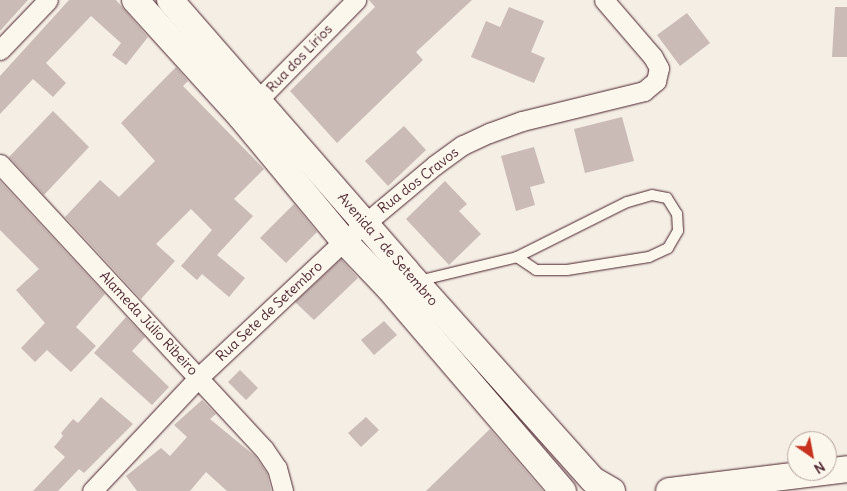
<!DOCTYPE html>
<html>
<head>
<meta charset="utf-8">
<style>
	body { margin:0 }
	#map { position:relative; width:847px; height:491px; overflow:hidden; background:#f4eee4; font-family:Delius,sans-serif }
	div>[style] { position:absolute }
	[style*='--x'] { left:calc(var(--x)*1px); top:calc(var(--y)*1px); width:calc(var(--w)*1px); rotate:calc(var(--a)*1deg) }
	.building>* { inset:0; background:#cabbb6 }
	.roads { filter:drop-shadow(0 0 1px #4a1f2b) drop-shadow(0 0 1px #4a1f2b) }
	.lane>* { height:10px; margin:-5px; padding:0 5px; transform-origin:5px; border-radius:5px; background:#fbf7ec }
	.street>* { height:19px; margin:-9.5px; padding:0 9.5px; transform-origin:9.5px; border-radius:9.5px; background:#fbf7ec }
	.secondary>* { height:26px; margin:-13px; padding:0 13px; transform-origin:13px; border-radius:13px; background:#fbf7ec }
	span { translate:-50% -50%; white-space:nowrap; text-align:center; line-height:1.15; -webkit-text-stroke:4px #fbf7ec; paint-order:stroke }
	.street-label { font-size:14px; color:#4a1f2b }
	.north { position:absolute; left:787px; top:431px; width:50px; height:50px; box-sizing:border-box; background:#fbf7ec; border:1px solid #b4a19f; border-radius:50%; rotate:147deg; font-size:14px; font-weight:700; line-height:20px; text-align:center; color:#4a1f2b }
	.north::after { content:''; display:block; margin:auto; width:18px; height:22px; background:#c8321e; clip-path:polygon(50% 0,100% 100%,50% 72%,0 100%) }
</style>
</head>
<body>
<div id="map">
	<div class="building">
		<div style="clip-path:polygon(0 0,28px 0,0 31px)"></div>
		<div style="clip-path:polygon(69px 0,116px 0,148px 37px,126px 65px,112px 55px,121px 43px,91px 16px,46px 63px,66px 83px,53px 97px,33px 79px,0 114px,0 76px)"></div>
		<div style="clip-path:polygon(369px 0,472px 0,416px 52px,423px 60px,337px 143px,290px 91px,375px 7px)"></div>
		<div style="clip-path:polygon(509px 7px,544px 21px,531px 52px,545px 58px,534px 83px,471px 57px,486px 21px,500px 27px)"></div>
		<div style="clip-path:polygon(835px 7px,847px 7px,847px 57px,832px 57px)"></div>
		<div style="clip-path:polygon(687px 13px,710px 43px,680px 66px,657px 35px)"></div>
		<div style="clip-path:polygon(176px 67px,188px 81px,183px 86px,264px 169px,234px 199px,253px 216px,217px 255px,245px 278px,229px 297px,202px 274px,197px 280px,181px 266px,212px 230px,191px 209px,156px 244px,175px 261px,141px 299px,65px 217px,100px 180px,119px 197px,155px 161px,121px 123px)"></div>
		<div style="clip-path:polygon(53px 111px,89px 147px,44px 195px,9px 157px)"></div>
		<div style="clip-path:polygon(622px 117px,634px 161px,585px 173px,574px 129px)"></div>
		<div style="clip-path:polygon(404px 126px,426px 150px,388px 186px,365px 161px)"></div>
		<div style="clip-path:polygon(534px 147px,545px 183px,530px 187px,535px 205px,516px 211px,501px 156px)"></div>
		<div style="clip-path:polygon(0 181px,105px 294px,76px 327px,96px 346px,71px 372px,47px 350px,35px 362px,21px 348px,45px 323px,16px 290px,39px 269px,0 230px)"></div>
		<div style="clip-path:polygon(445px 181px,467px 204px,459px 211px,481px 234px,449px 265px,406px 219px)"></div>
		<div style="clip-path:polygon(294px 204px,317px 232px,286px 263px,260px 238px)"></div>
		<div style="clip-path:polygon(341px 259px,358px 278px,314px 320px,295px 302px)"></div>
		<div style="clip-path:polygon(126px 317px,145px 337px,132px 351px,169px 387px,152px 405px,94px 353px)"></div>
		<div style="clip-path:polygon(384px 321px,397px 335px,374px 355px,361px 340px)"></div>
		<div style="clip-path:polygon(240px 370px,258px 388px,246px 400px,228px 382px)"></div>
		<div style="clip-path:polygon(101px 397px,133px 424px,84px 473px,79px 469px,58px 491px,33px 491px,65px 457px,54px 447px,63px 436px,61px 433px,73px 419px,78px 423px)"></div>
		<div style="clip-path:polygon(202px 400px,216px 414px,210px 419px,255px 456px,267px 473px,271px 491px,227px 491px,206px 472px,190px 491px,137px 491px,126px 476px,161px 448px,170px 456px,187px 437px,174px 425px)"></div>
		<div style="clip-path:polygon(366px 417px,379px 430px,361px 447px,348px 433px)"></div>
		<div style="clip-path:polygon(490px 429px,543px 491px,426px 491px)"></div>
	</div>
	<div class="roads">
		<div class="lane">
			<div style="--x:418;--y:281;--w:102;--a:-13.6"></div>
			<div style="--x:517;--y:257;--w:23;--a:34"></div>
			<div style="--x:536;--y:270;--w:31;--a:0"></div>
			<div style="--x:567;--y:270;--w:83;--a:-9"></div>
			<div style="--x:649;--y:257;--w:21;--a:-25"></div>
			<div style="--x:668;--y:248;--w:20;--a:-60"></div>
			<div style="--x:678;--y:231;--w:17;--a:-93"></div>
			<div style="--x:677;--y:214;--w:19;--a:-122"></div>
			<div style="--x:667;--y:198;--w:15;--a:-169"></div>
			<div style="--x:652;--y:195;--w:26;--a:164"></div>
			<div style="--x:627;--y:202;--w:123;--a:153.4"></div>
		</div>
		<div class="street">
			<div style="--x:0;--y:50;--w:69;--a:-46.2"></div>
			<div style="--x:249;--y:109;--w:153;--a:-45.5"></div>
			<div style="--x:0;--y:164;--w:388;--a:47.2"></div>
			<div style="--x:264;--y:449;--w:23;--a:56"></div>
			<div style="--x:277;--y:468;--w:24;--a:75"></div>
			<div style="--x:92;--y:491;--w:158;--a:-46.8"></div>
			<div style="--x:200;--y:376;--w:197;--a:-43.2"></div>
			<div style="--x:344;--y:241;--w:119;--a:-39.9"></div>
			<div style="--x:435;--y:165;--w:34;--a:-36"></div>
			<div style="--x:463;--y:145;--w:29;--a:-25"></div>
			<div style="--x:489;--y:133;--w:35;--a:-20"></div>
			<div style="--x:522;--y:121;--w:126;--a:-13.8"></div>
			<div style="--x:644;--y:91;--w:16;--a:-40"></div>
			<div style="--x:656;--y:81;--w:13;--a:-77"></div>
			<div style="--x:659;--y:68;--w:13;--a:-119"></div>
			<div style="--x:653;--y:57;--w:75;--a:-130.7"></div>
		</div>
		<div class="secondary">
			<div style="--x:135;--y:0;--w:158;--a:47.8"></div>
			<div style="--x:241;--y:117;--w:161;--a:50.3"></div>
			<div style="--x:344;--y:241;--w:64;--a:46.3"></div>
			<div style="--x:388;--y:287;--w:269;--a:49.4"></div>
			<div style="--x:170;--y:0;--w:359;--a:48.9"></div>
			<div style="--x:406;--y:271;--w:280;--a:48.2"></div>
			<div style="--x:593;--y:480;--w:22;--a:30"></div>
			<div style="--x:669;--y:491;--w:179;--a:-7"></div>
		</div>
	</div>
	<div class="street-label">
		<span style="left:299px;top:58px;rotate:-46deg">Rua dos Lírios</span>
		<span style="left:418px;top:180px;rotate:-38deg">Rua dos Cravos</span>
		<span style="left:388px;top:249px;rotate:49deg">Avenida 7 de Setembro</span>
		<span style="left:269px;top:311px;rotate:-43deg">Rua Sete de Setembro</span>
		<span style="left:149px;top:323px;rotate:47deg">Alameda Júlio Ribeiro</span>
	</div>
	<div class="north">N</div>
</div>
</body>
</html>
